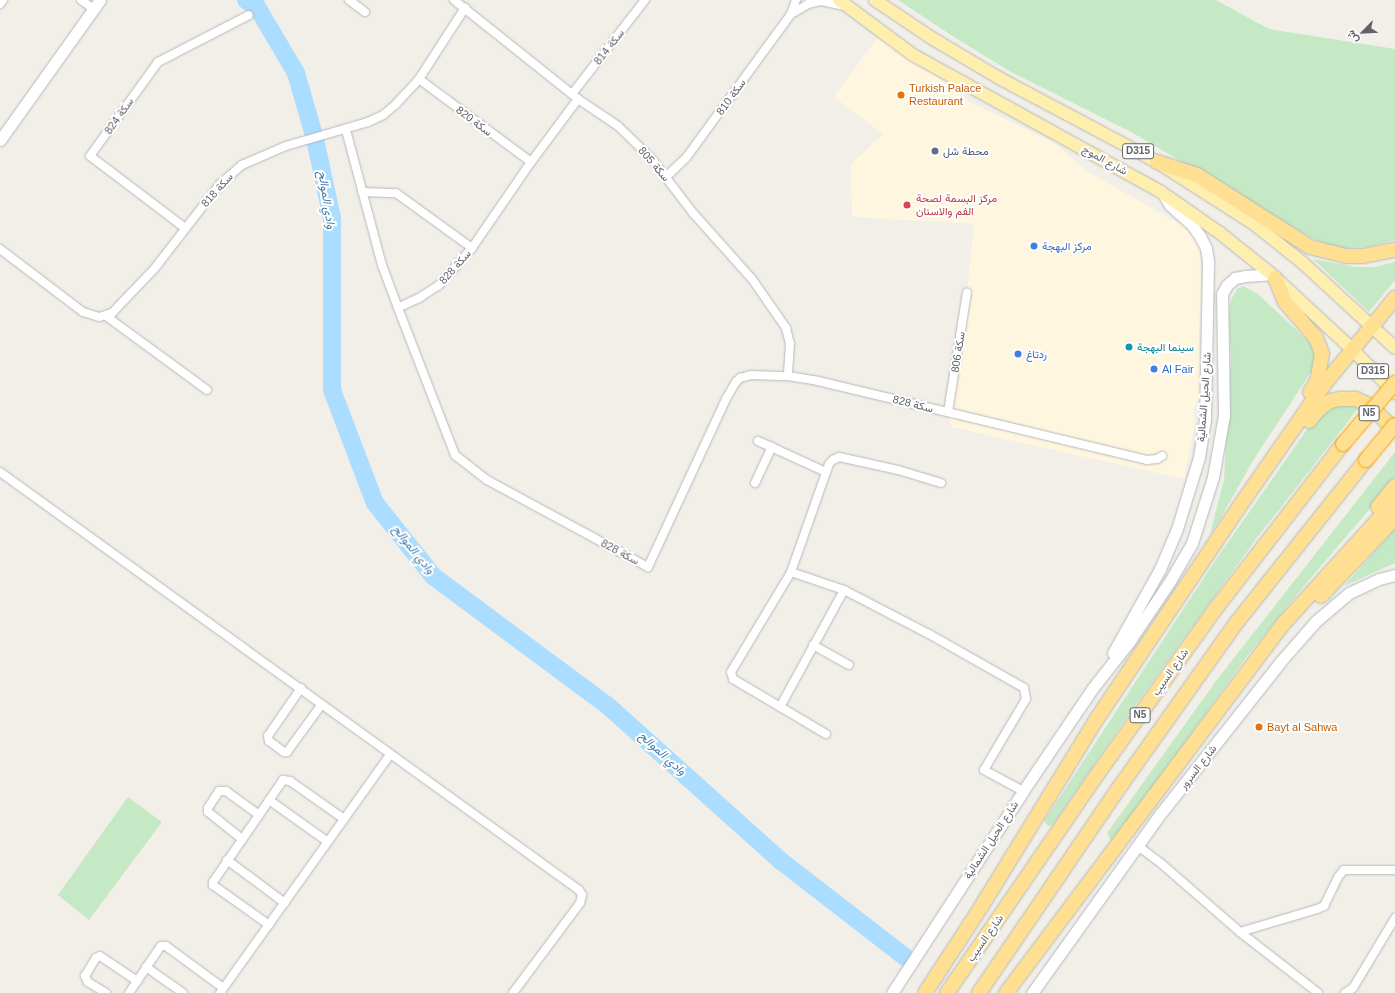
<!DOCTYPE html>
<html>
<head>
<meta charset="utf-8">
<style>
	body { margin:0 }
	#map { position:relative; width:1395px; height:993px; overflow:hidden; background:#f1efe8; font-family:Arial,Vazirmatn,sans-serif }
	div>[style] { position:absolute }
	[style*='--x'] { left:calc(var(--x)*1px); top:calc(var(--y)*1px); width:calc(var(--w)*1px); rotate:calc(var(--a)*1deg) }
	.commercial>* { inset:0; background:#fff6df }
	.green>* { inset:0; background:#c5e9c4 }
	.river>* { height:18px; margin:-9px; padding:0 9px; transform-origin:9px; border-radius:9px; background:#adf }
	.roads { filter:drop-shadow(0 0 1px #b5b8bc) drop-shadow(0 0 1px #b5b8bc) }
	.street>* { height:8px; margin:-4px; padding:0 4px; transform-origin:4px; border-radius:4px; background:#fff }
	.secondary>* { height:11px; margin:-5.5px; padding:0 5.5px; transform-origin:5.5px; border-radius:5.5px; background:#fff }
	.primary>* { height:12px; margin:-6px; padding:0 6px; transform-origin:6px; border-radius:6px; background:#ffefaf }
	.highway>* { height:14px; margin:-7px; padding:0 7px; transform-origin:7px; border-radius:7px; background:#ffdf91 }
	.bridges { filter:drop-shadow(0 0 1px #f9a200) drop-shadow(0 0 1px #f9a200) }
	.highway-bridge>* { height:14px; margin:-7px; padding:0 7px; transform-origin:7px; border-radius:7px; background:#ffdf91 }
	.dots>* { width:11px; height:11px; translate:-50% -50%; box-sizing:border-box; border:2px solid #fff; border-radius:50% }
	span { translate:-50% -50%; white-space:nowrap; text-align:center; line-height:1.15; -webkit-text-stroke:4px #fff; paint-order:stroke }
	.shield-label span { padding:1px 3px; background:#fff; border:1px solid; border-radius:3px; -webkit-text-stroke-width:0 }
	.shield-label { font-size:10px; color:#5f6368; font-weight:700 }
	.street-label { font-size:11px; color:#5f6368 }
	.food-label { font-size:11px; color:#c56008 }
	.left { translate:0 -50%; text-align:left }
	.service-label { font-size:11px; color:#4e5e75 }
	.health-label { font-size:11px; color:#be3a42 }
	.shop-label { font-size:11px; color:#366cbe }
	.culture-label { font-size:11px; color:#0d838f }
	.water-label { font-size:12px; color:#3d79ad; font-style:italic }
	.north { position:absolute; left:1343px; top:12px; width:40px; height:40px; -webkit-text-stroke:3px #fff; paint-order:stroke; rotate:246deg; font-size:11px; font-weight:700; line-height:16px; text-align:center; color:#5f6368 }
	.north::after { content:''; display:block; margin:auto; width:14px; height:18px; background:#5f6368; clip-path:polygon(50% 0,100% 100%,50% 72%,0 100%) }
</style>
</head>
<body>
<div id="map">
	<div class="commercial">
		<div style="clip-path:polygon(877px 38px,926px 68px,968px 101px,1055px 143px,1085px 170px,1185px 227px,1200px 246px,1201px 292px,1199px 337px,1201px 396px,1194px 408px,1194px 430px,1184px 479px,951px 427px,948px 412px,967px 292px,974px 224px,852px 217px,851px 164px,883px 134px,834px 97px)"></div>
	</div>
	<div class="green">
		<div style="clip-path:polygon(898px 0,1216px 0,1269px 29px,1395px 49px,1395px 240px,1368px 247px,1345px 248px,1332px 247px,1308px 236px,1133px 133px,1011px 72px,954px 37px)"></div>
		<div style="clip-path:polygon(1313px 259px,1355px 267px,1375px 267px,1395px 262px,1395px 280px,1369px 312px)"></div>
		<div style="clip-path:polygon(1243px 286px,1258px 294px,1308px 341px,1315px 353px,1313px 369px,1254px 459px,1219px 521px,1210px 534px,1224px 480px,1231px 359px,1229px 314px,1231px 300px,1237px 289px)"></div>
		<div style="clip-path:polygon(1334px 404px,1360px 406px,1256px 539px,1127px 717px,1054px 823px,1051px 826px,1048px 826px,1044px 821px,1215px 561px,1315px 418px)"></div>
		<div style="clip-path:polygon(1395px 452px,1395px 478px,1391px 484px,1309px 580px,1247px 656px,1135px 812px,1111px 841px,1107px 833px,1216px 681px)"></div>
		<div style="clip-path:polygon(1395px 529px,1395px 563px,1344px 586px,1385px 540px)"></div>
		<div style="clip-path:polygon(128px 797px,162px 822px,89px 920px,58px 895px)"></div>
	</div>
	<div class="river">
		<div style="--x:246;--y:0;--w:13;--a:32"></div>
		<div style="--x:257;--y:7;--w:77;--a:59.4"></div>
		<div style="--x:296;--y:73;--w:69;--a:73.9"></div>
		<div style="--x:315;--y:139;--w:81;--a:77.9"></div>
		<div style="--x:332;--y:218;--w:172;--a:90"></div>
		<div style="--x:332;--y:390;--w:121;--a:69.2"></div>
		<div style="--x:375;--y:503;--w:93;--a:51.5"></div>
		<div style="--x:433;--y:576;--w:217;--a:36.6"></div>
		<div style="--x:607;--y:705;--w:234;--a:41.9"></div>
		<div style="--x:781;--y:861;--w:157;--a:37.7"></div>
	</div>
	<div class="roads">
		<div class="street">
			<div style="--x:81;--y:0;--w:16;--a:35"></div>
			<div style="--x:349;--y:0;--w:20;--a:37"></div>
			<div style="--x:454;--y:0;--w:159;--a:38.6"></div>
			<div style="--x:578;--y:99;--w:48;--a:34"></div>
			<div style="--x:618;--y:126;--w:46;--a:44.1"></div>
			<div style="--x:651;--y:158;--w:69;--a:52.6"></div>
			<div style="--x:693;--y:213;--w:89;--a:48.2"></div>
			<div style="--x:752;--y:279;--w:60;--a:55.2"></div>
			<div style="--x:786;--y:328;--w:16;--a:76"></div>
			<div style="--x:790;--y:344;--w:32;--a:94"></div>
			<div style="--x:0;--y:4;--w:5;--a:-53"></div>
			<div style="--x:791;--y:14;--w:20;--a:-30"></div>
			<div style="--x:808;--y:4;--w:13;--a:-13"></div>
			<div style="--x:821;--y:1;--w:24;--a:12"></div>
			<div style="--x:419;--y:79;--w:139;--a:36.5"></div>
			<div style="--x:572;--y:94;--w:119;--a:-52.2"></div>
			<div style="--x:578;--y:99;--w:79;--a:126.7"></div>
			<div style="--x:531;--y:162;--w:104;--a:124.5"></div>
			<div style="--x:472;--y:248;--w:50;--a:131.7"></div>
			<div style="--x:439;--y:285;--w:24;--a:147"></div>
			<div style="--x:419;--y:298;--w:23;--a:155"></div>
			<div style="--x:398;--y:308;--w:158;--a:68.8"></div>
			<div style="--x:455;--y:455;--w:41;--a:38"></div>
			<div style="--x:487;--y:480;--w:183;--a:28.4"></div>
			<div style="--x:648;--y:567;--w:185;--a:-65.1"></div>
			<div style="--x:726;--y:399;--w:20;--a:-60"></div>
			<div style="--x:736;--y:382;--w:6;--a:-45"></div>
			<div style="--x:740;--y:378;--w:11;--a:-15"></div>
			<div style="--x:751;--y:375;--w:37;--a:2"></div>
			<div style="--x:788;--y:376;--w:30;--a:9"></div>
			<div style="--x:818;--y:381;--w:338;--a:13.5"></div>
			<div style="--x:1147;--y:460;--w:10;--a:-6"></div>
			<div style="--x:1157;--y:459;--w:6;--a:-31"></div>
			<div style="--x:346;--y:130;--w:140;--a:75.1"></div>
			<div style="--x:382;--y:265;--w:46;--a:69.6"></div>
			<div style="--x:666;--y:177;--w:28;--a:-44"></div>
			<div style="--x:686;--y:158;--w:178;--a:-53.9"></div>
			<div style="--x:791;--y:14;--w:15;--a:-70"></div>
			<div style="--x:362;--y:192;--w:34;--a:2"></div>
			<div style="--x:396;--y:193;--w:94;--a:35.9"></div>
			<div style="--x:185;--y:228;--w:119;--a:-142.8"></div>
			<div style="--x:90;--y:156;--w:116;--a:-54.1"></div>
			<div style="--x:158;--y:62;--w:102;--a:-27.3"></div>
			<div style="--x:0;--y:249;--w:104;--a:37.2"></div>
			<div style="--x:83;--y:312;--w:17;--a:17"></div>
			<div style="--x:99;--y:317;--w:14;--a:-17"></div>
			<div style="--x:112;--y:313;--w:62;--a:-46.3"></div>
			<div style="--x:155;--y:268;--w:106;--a:-52.3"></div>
			<div style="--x:220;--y:184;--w:29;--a:-41"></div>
			<div style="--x:242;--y:165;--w:48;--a:-23.4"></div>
			<div style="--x:286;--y:146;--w:85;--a:-16.3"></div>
			<div style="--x:368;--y:122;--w:17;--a:-25"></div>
			<div style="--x:383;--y:115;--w:16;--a:-40"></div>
			<div style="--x:395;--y:105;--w:35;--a:-47"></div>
			<div style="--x:419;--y:79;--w:85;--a:-57.1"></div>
			<div style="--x:106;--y:316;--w:125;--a:36.2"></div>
			<div style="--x:948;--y:412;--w:121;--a:-81"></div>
			<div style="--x:758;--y:441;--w:75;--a:24.5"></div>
			<div style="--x:0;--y:472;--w:714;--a:35.83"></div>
			<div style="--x:579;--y:890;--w:6;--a:59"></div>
			<div style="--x:582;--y:895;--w:8;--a:104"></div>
			<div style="--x:580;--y:903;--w:112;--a:126.7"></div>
			<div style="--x:755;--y:483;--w:40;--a:-65"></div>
			<div style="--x:791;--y:572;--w:56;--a:18.8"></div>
			<div style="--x:844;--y:590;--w:96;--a:27.4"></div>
			<div style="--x:929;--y:634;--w:109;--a:29.6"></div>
			<div style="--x:1024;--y:688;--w:11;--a:80"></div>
			<div style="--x:1026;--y:699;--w:82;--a:120.6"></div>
			<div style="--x:984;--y:770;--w:44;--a:28.3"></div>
			<div style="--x:813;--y:645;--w:41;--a:29.1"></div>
			<div style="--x:301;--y:688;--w:58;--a:124.5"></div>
			<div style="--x:268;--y:736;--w:5;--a:79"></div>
			<div style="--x:269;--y:741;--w:19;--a:36"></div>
			<div style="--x:284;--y:752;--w:3;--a:0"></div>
			<div style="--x:287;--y:752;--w:59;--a:-53.9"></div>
			<div style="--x:780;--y:707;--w:133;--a:-61.3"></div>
			<div style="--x:826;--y:734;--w:108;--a:-149.4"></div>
			<div style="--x:733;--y:679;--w:7;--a:-106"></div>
			<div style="--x:731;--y:672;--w:117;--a:-59"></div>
			<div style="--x:791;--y:572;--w:114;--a:-70.6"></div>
			<div style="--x:829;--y:464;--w:6;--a:-45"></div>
			<div style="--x:833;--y:460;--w:7;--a:-27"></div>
			<div style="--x:839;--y:457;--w:60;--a:12.4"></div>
			<div style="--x:898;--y:470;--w:45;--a:16.8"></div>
			<div style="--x:269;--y:800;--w:72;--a:35.4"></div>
			<div style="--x:242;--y:839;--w:43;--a:-141.5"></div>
			<div style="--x:208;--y:812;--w:4;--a:-90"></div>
			<div style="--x:208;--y:808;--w:20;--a:-57"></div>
			<div style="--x:219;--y:791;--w:7;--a:0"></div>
			<div style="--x:226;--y:791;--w:41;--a:36"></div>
			<div style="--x:1138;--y:846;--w:31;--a:37"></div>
			<div style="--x:1163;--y:865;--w:102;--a:41"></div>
			<div style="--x:1240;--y:932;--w:99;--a:38"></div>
			<div style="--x:227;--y:860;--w:72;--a:36.6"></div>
			<div style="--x:269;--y:925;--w:69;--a:-144.5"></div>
			<div style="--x:213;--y:885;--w:3;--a:-90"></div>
			<div style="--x:213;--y:882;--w:124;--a:-55.5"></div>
			<div style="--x:283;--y:780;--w:7;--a:8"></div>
			<div style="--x:290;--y:781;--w:66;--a:35.1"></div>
			<div style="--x:1240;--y:932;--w:80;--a:-16.6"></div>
			<div style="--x:1317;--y:909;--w:8;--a:-23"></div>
			<div style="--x:1324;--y:906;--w:32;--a:-64"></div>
			<div style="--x:1338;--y:877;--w:9;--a:-49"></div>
			<div style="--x:1344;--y:870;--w:51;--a:0"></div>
			<div style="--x:146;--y:967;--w:45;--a:35.1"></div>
			<div style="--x:106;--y:993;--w:21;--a:-149"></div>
			<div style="--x:88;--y:982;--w:7;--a:-117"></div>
			<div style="--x:85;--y:976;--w:21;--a:-59"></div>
			<div style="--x:96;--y:958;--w:4;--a:-27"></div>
			<div style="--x:100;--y:956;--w:45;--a:34"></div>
			<div style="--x:129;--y:993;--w:57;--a:-55.8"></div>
			<div style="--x:161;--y:946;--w:5;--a:0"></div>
			<div style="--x:166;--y:946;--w:5;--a:37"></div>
			<div style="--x:170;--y:949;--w:66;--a:36.3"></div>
			<div style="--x:220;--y:993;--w:292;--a:-54.5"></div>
			<div style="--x:1345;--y:993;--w:9;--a:-32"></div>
			<div style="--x:1353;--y:988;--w:82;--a:-59"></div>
		</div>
		<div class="secondary">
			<div style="--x:0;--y:140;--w:172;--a:-54.5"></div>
			<div style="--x:1113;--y:653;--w:96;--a:-60.8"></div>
			<div style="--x:1160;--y:569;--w:43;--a:-67"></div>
			<div style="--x:1177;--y:529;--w:75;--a:-73"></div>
			<div style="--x:1199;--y:457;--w:37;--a:-81"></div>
			<div style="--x:1205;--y:420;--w:159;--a:-88.9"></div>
			<div style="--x:1208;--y:261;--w:13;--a:-99"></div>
			<div style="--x:1206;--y:248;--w:13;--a:-117"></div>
			<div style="--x:1200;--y:236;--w:14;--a:-126"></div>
			<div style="--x:1192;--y:225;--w:30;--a:-138"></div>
			<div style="--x:1170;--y:205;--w:13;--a:-122"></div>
			<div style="--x:892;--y:993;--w:241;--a:-57"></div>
			<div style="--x:1023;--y:791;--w:123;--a:-55.9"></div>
			<div style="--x:1092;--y:689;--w:60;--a:-51.8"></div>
			<div style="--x:1129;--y:642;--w:73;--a:-56.1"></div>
			<div style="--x:1170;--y:581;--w:44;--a:-59.9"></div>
			<div style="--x:1192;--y:543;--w:69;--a:-72.3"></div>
			<div style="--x:1213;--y:477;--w:63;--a:-79.9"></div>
			<div style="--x:1224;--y:415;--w:121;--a:-90.9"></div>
			<div style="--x:1222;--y:294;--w:10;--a:-61"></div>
			<div style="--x:1227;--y:285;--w:11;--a:-41"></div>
			<div style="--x:1235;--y:278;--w:10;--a:-11"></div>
			<div style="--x:1245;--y:276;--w:26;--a:-4"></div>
			<div style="--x:1032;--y:993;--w:221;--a:-54.4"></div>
			<div style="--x:1161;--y:813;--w:194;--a:-51.7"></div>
			<div style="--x:1281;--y:661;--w:53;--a:-48.8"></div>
			<div style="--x:1316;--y:621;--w:43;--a:-40.3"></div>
			<div style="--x:1349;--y:593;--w:33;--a:-25"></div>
			<div style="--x:1379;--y:579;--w:16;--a:-14"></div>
		</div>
		<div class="primary">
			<div style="--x:839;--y:0;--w:92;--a:36.6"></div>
			<div style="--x:913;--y:55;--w:283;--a:28.9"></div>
			<div style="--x:1161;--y:192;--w:72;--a:34.8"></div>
			<div style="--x:1220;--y:233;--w:65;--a:38.8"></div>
			<div style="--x:1271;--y:274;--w:110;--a:42.8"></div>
			<div style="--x:1352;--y:349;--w:62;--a:45.7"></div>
			<div style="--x:875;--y:0;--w:66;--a:33.9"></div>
			<div style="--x:930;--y:37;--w:80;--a:30.7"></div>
			<div style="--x:999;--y:78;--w:179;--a:28"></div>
			<div style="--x:1157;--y:162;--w:115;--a:32.6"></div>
			<div style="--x:1254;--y:224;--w:63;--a:38.5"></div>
			<div style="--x:1303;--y:263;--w:125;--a:42.7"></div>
		</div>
		<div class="highway">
			<div style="--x:1157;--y:162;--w:42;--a:18"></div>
			<div style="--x:1197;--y:175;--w:134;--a:32.5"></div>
			<div style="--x:1310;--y:247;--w:36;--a:14"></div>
			<div style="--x:1345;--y:256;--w:18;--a:0"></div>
			<div style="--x:1363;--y:256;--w:33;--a:-11"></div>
			<div style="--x:1275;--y:278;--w:26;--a:67"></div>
			<div style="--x:1285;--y:302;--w:48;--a:49.3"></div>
			<div style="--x:1316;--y:338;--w:17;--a:69"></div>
			<div style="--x:1322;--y:354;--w:27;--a:100"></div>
			<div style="--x:1317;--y:381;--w:13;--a:122"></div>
			<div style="--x:1309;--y:421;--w:16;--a:-50"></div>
			<div style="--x:1319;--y:409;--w:14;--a:-36"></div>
			<div style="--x:1330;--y:401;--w:10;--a:-11"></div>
			<div style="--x:1340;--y:399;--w:16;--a:0"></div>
			<div style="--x:1356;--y:399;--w:14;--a:25"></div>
			<div style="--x:1369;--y:405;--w:36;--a:44"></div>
			<div style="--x:1378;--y:507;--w:27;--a:-51"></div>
			<div style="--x:1321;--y:596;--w:108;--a:-46.5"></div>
			<div style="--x:925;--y:993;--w:103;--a:-56.9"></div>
			<div style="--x:981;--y:907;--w:220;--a:-58.4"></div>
			<div style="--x:1096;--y:720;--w:257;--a:-56.1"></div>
			<div style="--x:1239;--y:507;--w:152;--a:-55.2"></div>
			<div style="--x:1326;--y:382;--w:109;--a:-50.6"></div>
			<div style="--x:947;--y:993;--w:268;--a:-55.5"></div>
			<div style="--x:1099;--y:772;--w:196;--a:-54.5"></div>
			<div style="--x:1213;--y:612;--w:212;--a:-52.3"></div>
			<div style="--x:979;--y:993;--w:252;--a:-55.7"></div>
			<div style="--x:1121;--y:785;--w:200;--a:-54.6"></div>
			<div style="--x:1237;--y:622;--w:207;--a:-51.5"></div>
			<div style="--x:1006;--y:993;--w:463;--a:-53.1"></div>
			<div style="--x:1284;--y:623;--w:165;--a:-47.7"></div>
		</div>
	</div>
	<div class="bridges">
		<div class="highway-bridge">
			<div style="--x:1343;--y:444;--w:80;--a:-49.6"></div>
			<div style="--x:1366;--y:460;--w:45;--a:-50.4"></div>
		</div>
	</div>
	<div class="dots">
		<div style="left:901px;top:95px;background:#e8710a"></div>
		<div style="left:935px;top:151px;background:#5c6f8a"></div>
		<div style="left:907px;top:205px;background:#e0444e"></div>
		<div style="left:1034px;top:246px;background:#3f7fe0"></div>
		<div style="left:1129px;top:347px;background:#0f9aa8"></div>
		<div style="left:1018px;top:354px;background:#3f7fe0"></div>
		<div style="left:1154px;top:369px;background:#3f7fe0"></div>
		<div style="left:1259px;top:727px;background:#e8710a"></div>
	</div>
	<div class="shield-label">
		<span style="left:1138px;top:151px">D315</span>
		<span style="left:1373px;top:371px">D315</span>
		<span style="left:1369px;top:413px">N5</span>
		<span style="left:1140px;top:715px">N5</span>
	</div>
	<div class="street-label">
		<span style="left:609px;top:47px;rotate:-52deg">سكة 814</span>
		<span style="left:731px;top:97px;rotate:-54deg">سكة 810</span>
		<span style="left:119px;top:116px;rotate:-55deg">سكة 824</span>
		<span style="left:474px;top:121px;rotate:37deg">سكة 820</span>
		<span style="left:1105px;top:160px;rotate:29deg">شارع الموج</span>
		<span style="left:654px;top:164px;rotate:49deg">سكة 805</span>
		<span style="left:217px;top:190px;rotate:-48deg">سكة 818</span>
		<span style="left:455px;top:267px;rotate:-48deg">سكة 828</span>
		<span style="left:958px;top:352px;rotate:-81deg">سكة 806</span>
		<span style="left:1204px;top:397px;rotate:-86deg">شارع الحيل الشمالية</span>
		<span style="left:913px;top:404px;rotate:14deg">سكة 828</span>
		<span style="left:620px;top:552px;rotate:28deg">سكة 828</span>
		<span style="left:1170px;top:672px;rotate:-55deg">شارع السيب</span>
		<span style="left:1198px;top:767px;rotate:-52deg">شارع السرور</span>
		<span style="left:991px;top:840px;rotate:-57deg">شارع الحيل الشمالية</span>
		<span style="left:985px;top:938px;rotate:-55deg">شارع السيب</span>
	</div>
	<div class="food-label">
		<span class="left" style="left:909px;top:95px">Turkish Palace<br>Restaurant</span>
		<span class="left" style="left:1267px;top:727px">Bayt al Sahwa</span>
	</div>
	<div class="service-label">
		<span class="left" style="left:943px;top:151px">محطة شل</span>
	</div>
	<div class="health-label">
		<span class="left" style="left:916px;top:205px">مركز البسمة لصحة<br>الفم والاسنان</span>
	</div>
	<div class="shop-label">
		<span class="left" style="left:1042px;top:246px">مركز البهجة</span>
		<span class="left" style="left:1026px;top:354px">ردتاغ</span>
		<span class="left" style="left:1162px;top:369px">Al Fair</span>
	</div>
	<div class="culture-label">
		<span class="left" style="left:1137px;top:347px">سينما البهجة</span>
	</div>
	<div class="water-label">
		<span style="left:326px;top:200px;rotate:81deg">وادي الموالح</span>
		<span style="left:413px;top:550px;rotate:51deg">وادي الموالح</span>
		<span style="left:662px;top:754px;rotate:42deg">وادي الموالح</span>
	</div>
	<div class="north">ش</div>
</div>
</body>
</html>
